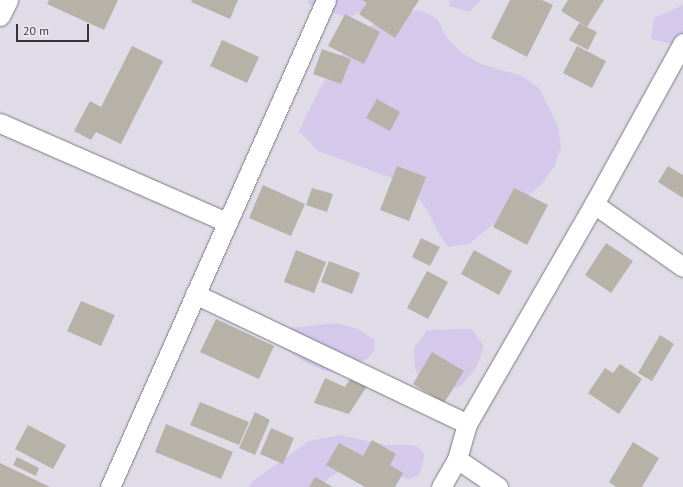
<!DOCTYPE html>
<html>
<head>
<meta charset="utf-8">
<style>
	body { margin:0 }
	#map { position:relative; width:683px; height:487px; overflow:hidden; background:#dfdce7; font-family:"PT Sans",sans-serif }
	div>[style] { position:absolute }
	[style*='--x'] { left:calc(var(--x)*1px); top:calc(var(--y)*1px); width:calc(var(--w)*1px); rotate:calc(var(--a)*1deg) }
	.green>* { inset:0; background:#d4c9eb }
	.building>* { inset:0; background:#b7b2a8 }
	.roads { filter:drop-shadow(0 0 1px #7c7982) drop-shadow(0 0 1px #7c7982) }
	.minor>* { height:19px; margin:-9.5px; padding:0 9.5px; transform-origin:9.5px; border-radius:9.5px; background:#fff }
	span { translate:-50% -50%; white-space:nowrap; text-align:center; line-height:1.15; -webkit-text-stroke:3px #ede9f4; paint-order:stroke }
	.scale { position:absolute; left:16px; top:24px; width:73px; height:18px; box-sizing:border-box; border:2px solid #353438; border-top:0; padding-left:5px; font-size:12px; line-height:14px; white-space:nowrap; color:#353438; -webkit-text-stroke:3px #ede9f4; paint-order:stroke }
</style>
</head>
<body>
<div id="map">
	<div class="green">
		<div style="clip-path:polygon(308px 0,374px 0,368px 8px,348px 18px,309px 4px)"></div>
		<div style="clip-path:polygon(449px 0,481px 0,469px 12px,449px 6px)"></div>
		<div style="clip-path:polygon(683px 5px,683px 46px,651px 39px,654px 18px)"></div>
		<div style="clip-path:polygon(420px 10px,437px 19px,447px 38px,462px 53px,481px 64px,522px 76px,539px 88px,558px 126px,561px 147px,554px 167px,541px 185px,469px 244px,449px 247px,437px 231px,428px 211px,414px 192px,397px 180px,318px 151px,299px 131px,320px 88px,348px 45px,363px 30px,381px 21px,398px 13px)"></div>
		<div style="clip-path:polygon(337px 323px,356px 328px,374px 339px,375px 349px,368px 358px,346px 370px,334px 372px,323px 370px,304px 362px,280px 345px,280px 329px)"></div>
		<div style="clip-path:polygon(471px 329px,484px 346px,476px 368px,461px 386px,440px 393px,422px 384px,415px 369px,414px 348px,427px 330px)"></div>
		<div style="clip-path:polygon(340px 435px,386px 445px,409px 445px,418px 447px,425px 455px,419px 475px,409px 479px,388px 474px,361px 459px,330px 477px,321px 487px,249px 487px,253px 481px,309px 441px)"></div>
	</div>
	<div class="building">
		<div style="clip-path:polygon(49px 0,118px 0,104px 30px,47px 4px)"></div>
		<div style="clip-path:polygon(192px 0,238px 0,230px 19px,191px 2px)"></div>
		<div style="clip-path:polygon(362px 0,419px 0,395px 38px,359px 14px,367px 3px)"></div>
		<div style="clip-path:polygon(510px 0,542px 0,553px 5px,527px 57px,491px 38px)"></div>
		<div style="clip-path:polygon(568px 0,604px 0,587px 27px,561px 11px)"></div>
		<div style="clip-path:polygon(345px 14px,380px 32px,364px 64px,328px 46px)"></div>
		<div style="clip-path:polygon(579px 23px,597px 32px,588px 50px,569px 40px)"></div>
		<div style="clip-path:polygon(222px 40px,259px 57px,247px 83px,210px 66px)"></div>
		<div style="clip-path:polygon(132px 46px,163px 61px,121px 144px,96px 132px,91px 140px,74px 131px,90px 101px,101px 107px)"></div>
		<div style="clip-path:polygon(577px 46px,606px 61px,592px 88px,563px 73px)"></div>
		<div style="clip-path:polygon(322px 49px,351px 59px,341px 84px,313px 74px)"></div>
		<div style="clip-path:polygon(377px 99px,400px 112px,390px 131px,366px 118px)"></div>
		<div style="clip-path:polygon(397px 166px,426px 177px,409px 221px,380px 210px)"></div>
		<div style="clip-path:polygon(668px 166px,683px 175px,683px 198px,658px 182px)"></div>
		<div style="clip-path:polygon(263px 185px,305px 204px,291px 236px,249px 218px)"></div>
		<div style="clip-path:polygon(312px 188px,333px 194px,327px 212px,306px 205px)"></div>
		<div style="clip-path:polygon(514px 188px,548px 205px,527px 245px,493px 227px)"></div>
		<div style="clip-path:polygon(421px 238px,440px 247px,430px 266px,412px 257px)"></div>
		<div style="clip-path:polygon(606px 243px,633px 261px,611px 293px,585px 275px)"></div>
		<div style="clip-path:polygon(296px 250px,326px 262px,314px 293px,284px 282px)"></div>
		<div style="clip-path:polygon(474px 250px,512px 271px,499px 295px,461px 274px)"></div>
		<div style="clip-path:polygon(329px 261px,360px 273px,352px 294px,321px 282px)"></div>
		<div style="clip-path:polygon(427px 271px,448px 282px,428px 319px,407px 308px)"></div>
		<div style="clip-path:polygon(81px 301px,115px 315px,101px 346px,67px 331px)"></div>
		<div style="clip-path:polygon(216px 319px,274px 346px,259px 379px,200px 352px)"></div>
		<div style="clip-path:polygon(660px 335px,674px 344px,652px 381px,638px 373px)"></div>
		<div style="clip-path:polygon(432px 352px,464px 371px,444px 403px,413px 384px)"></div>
		<div style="clip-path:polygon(620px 364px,642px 379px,619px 414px,588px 393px,605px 368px,613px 373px)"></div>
		<div style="clip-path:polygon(325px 378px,345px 387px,350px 379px,367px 386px,349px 414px,314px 403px)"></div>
		<div style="clip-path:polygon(200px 402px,249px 422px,239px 445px,190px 425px)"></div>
		<div style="clip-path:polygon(255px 412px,270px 420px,255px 455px,239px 448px)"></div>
		<div style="clip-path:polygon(166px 424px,233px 452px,221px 479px,155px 452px)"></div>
		<div style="clip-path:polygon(28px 425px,66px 445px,53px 469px,15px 449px)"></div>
		<div style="clip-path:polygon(271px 428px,294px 438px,283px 464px,260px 454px)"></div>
		<div style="clip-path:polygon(372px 440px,396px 454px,390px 465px,403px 473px,395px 487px,365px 487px,326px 465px,339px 443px,363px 456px)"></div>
		<div style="clip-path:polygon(633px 442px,659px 458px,642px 487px,616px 487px,609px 482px)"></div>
		<div style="clip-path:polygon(17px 457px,39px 468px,36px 476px,13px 465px)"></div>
		<div style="clip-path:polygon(0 463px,50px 487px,0 487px)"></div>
		<div style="clip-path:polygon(315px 477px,333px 487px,309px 487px)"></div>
	</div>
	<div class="roads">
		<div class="minor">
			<div style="--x:0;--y:16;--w:18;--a:-63"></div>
			<div style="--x:0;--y:123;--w:248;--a:23.6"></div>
			<div style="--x:594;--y:204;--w:109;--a:35.3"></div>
			<div style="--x:195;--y:294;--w:301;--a:25.5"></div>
			<div style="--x:457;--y:459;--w:50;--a:34.3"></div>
			<div style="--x:110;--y:487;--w:533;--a:-66.08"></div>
			<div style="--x:441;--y:487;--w:32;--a:-60"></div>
			<div style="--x:457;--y:459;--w:36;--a:-74"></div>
			<div style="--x:467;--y:424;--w:254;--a:-60"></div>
			<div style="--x:594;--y:204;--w:184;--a:-61.1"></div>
		</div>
	</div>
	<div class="scale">20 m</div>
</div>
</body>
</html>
